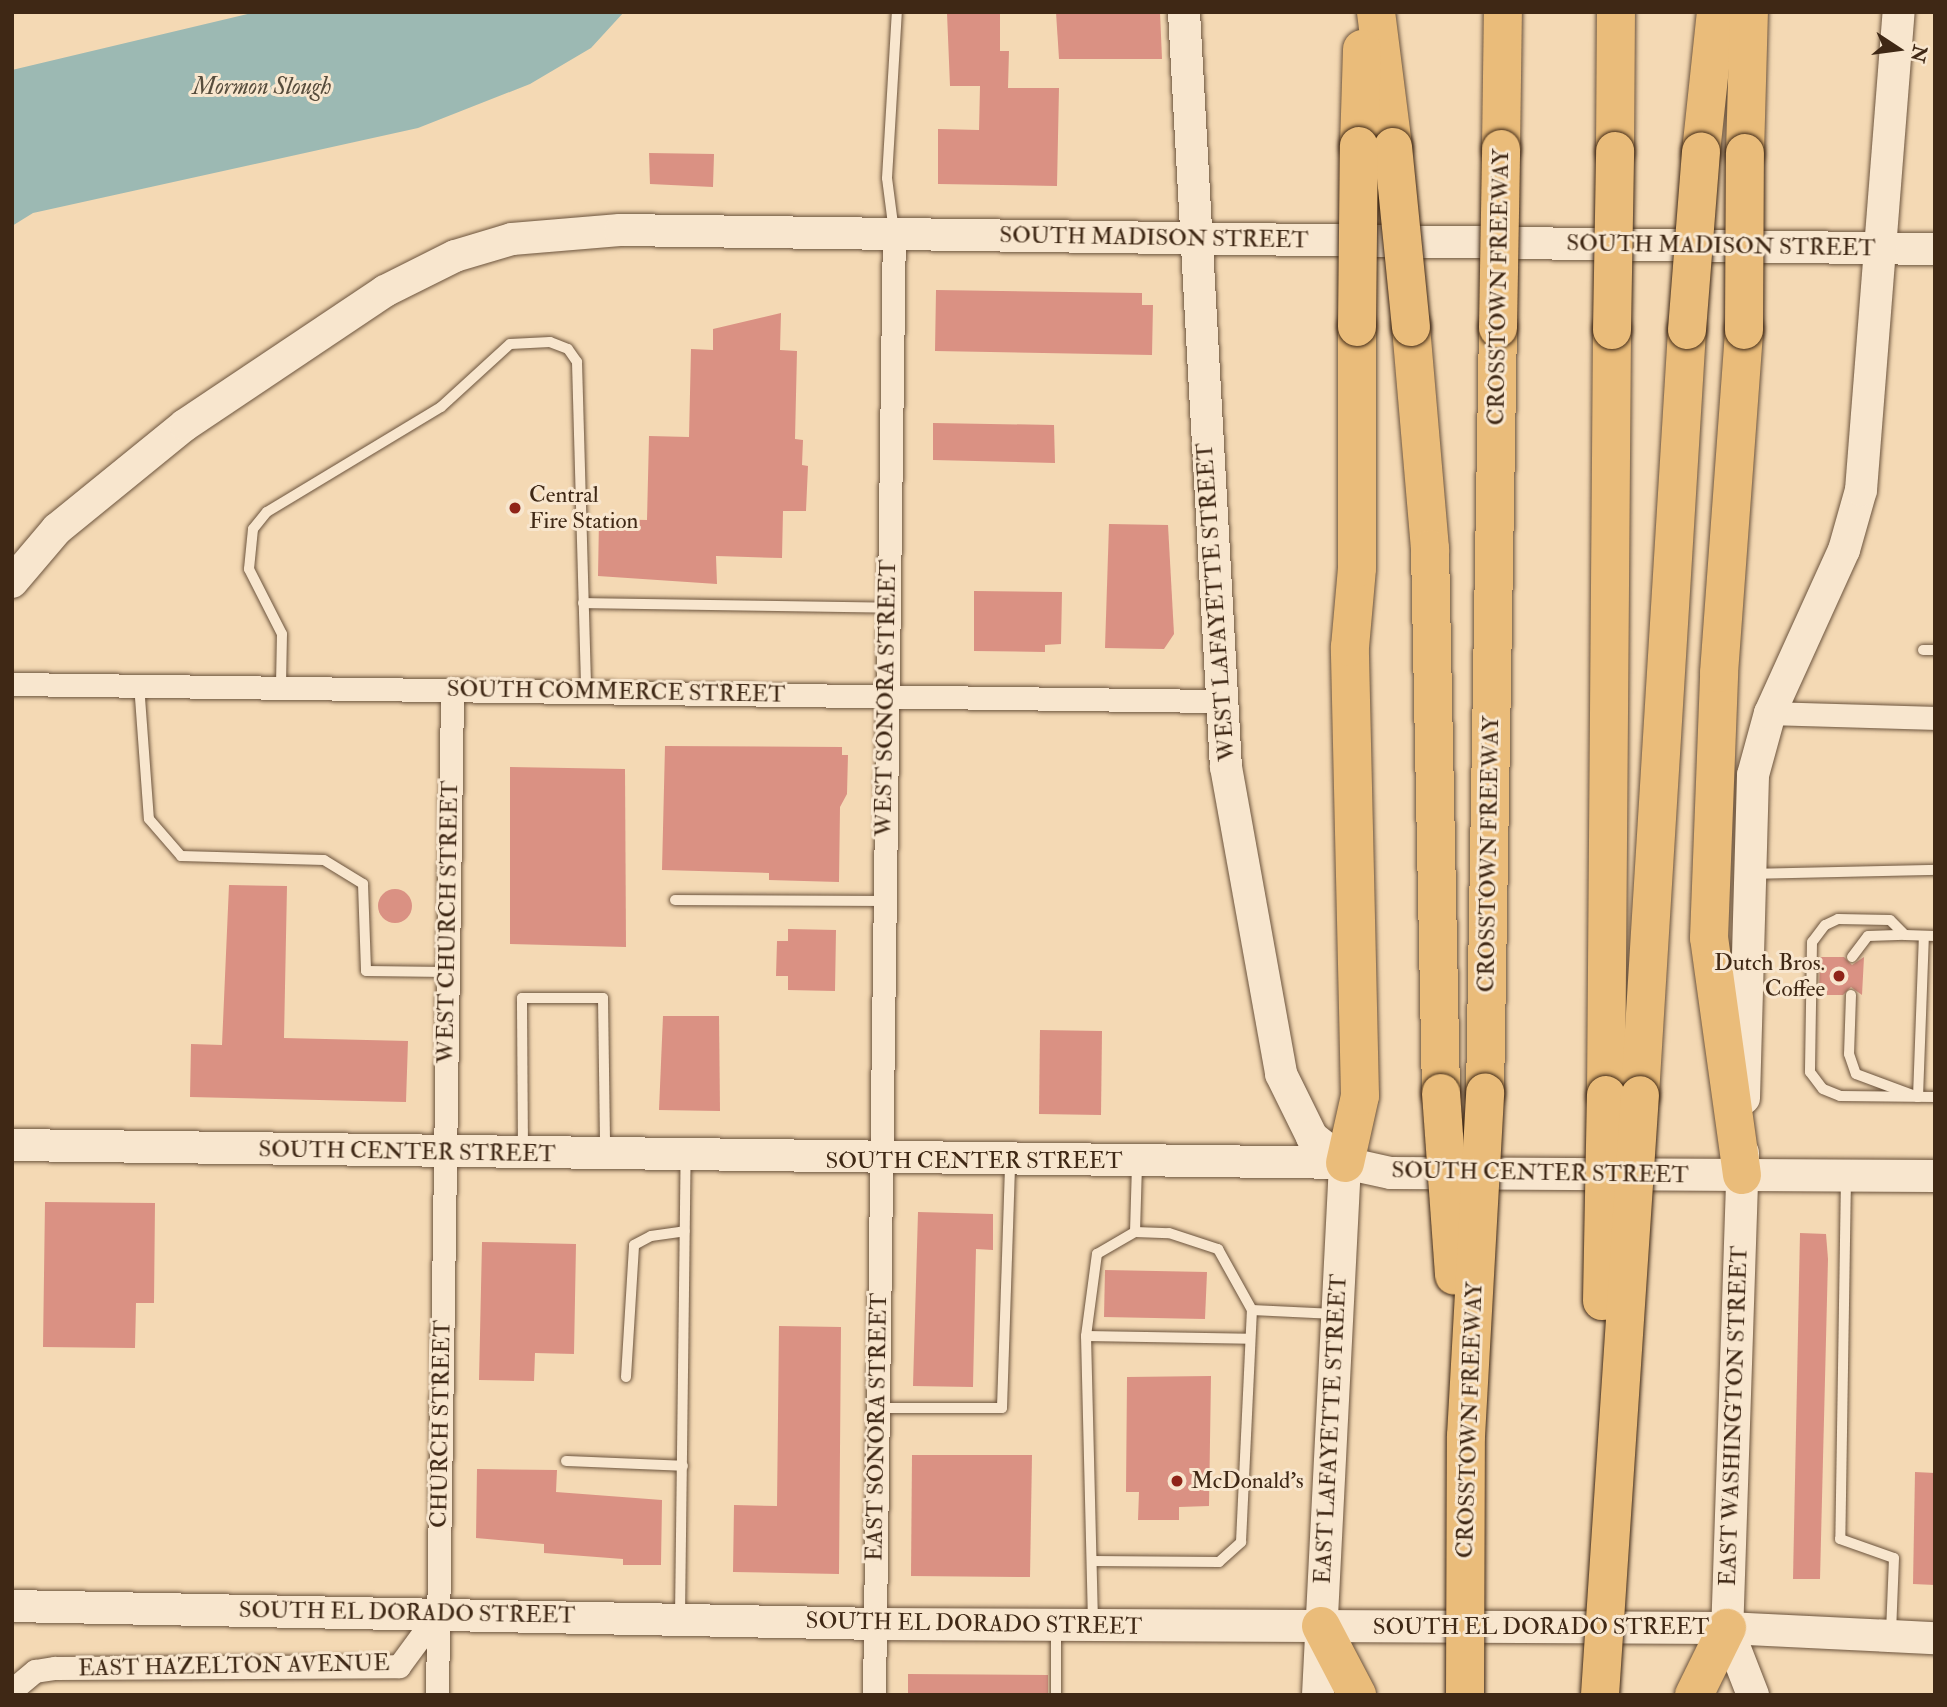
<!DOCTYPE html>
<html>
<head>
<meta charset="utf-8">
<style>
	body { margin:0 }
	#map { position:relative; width:1947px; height:1707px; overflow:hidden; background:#f4d9b4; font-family:"IM FELL Double Pica",serif }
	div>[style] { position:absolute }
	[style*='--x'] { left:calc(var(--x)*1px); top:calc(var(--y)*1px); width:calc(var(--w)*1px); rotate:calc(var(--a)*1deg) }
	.water>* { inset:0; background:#9cb9b3 }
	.building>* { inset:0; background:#da9183 }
	.round { border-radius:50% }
	.roads { filter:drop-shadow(0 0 2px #6c543d) drop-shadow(0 0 2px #6c543d) }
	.lane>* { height:10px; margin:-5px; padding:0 5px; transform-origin:5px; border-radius:5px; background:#f8e6ce }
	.street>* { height:23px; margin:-11.5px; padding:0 11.5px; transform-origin:11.5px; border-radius:11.5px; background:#f8e6ce }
	.secondary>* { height:32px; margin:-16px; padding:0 16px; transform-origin:16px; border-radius:16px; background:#f8e6ce }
	.highway>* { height:38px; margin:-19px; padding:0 19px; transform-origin:19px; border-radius:19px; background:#eabc7a }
	.bridges { filter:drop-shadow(0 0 2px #3f2815) drop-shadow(0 0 2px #3f2815) }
	.highway-bridge>* { height:38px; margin:-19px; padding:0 19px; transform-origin:19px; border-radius:19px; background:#eabc7a }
	.dots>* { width:19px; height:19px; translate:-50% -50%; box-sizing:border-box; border:4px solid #f8e6ce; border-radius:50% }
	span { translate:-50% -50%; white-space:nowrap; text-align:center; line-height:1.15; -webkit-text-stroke:6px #f8e6ce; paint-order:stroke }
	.street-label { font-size:23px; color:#3f2815 }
	.poi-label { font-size:23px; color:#3f2815 }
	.left { translate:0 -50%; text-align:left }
	.right { translate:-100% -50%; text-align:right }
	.water-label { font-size:24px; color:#564c3c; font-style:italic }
	.frame { position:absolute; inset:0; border:14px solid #3f2815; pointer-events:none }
	.north { position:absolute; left:1863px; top:14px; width:70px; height:70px; -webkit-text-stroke:5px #f8e6ce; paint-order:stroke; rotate:103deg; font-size:19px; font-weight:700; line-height:28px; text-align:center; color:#3f2815 }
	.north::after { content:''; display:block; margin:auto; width:24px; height:32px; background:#3f2815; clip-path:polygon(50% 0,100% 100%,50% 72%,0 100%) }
</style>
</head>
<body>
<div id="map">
	<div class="water">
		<div style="clip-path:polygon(256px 12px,624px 12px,591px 48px,530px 84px,418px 128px,33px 213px,12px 226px,12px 70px)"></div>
	</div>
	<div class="building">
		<div style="clip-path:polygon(1000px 12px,1000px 51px,1009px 51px,1008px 88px,1059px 88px,1057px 186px,938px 184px,938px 129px,979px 130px,980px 86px,950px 86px,947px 13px)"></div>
		<div style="clip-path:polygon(1056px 12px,1160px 12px,1162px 59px,1059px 59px)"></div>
		<div style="clip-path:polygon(649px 153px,714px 154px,713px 187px,650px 184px)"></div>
		<div style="clip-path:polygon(936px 290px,1142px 293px,1142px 305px,1153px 305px,1152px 355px,935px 351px)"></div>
		<div style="clip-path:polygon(781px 313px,780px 350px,797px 351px,795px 439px,803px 440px,802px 465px,808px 466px,806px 511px,783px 511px,782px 558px,716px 556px,717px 584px,598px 576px,599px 519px,647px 520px,649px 436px,689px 437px,691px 349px,713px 350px,713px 329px)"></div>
		<div style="clip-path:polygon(933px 423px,1054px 425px,1055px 463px,933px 460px)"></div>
		<div style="clip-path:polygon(1109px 524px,1168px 525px,1174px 634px,1164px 649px,1105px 648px)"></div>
		<div style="clip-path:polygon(974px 591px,1062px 592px,1061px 644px,1045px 645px,1045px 652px,974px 651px)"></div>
		<div style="clip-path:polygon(665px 746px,842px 747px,842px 755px,848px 755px,847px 794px,840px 807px,839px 882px,769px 880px,769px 873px,662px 870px)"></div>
		<div style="clip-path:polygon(510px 767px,625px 769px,626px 947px,510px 944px)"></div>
		<div style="clip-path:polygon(229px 885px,287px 886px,284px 1038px,408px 1041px,406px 1102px,190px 1097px,191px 1044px,222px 1045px)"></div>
		<div class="round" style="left:378px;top:889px;width:34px;height:34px"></div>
		<div style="clip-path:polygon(788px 929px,836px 930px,835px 991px,788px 990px,788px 976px,776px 976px,777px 941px,788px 941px)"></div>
		<div style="clip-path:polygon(1820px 957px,1844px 957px,1852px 965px,1864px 957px,1862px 995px,1851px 987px,1843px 995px,1819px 995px)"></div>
		<div style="clip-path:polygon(663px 1016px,719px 1016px,720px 1111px,659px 1110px)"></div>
		<div style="clip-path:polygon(1040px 1030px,1102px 1031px,1101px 1115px,1039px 1114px)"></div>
		<div style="clip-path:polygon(45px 1202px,155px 1203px,154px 1303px,136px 1303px,135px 1348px,43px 1347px)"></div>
		<div style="clip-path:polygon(918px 1212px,993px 1214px,993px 1250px,976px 1249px,973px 1387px,913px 1386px)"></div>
		<div style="clip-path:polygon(1800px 1233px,1826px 1234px,1828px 1259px,1820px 1579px,1793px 1579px)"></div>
		<div style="clip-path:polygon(482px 1242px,576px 1244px,574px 1354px,535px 1353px,534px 1381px,479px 1380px)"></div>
		<div style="clip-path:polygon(1105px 1270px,1207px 1272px,1205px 1319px,1104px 1317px)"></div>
		<div style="clip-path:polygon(779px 1326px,841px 1327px,839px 1574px,733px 1572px,734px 1505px,777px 1506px)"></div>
		<div style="clip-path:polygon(1211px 1376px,1209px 1506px,1179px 1507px,1179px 1520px,1138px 1520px,1139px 1492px,1126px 1492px,1127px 1377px)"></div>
		<div style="clip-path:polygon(912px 1455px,1032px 1455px,1030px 1577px,911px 1576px)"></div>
		<div style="clip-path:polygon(477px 1469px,557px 1470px,556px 1492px,662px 1500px,661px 1565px,623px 1565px,623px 1559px,544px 1553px,544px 1544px,476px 1538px)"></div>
		<div style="clip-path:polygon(1915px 1472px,1935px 1473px,1935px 1585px,1913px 1584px)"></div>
		<div style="clip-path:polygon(908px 1674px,1048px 1675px,1048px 1695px,908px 1695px)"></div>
	</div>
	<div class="roads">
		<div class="lane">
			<div style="--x:894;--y:232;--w:54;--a:-97.4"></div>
			<div style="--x:887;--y:178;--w:166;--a:-86.6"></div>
			<div style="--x:583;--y:603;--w:305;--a:0.9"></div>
			<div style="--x:1923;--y:650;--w:12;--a:0"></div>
			<div style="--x:139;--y:684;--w:135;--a:85.8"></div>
			<div style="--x:149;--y:819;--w:49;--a:49.1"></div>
			<div style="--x:181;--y:856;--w:143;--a:1.6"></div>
			<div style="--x:324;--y:860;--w:46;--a:31.6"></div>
			<div style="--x:363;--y:884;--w:87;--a:88"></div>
			<div style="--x:366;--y:971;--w:81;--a:0.7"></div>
			<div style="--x:281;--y:685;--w:51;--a:-88.9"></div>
			<div style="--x:282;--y:634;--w:73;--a:-116.9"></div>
			<div style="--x:249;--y:569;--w:40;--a:-84.3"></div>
			<div style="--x:253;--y:529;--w:22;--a:-51"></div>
			<div style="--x:267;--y:512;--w:203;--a:-31.1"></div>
			<div style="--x:441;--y:407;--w:93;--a:-42.4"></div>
			<div style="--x:510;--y:344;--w:40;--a:-2.9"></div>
			<div style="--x:550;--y:342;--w:19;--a:21"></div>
			<div style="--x:568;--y:349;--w:16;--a:55"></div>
			<div style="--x:577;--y:362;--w:330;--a:88.4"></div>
			<div style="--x:1752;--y:874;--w:183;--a:-1.3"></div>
			<div style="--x:675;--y:900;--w:208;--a:0.3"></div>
			<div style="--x:1935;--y:936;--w:30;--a:-178"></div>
			<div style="--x:1905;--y:935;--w:21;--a:-135"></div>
			<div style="--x:1890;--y:920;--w:52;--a:-178.9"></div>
			<div style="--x:1838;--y:919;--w:14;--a:155"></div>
			<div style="--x:1825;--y:925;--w:21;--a:127"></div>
			<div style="--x:1812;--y:942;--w:130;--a:90.9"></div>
			<div style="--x:1810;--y:1072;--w:21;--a:53"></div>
			<div style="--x:1823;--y:1089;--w:18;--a:22"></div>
			<div style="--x:1840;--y:1096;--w:95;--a:0.6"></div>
			<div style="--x:1852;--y:957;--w:26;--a:-53"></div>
			<div style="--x:1868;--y:936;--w:37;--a:-2"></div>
			<div style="--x:1851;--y:995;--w:59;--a:91.9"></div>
			<div style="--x:1849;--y:1054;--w:21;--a:71"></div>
			<div style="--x:1856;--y:1074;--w:66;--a:20.4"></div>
			<div style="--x:1918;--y:1097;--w:161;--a:-87.9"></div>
			<div style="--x:523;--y:1149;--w:151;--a:-90.4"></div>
			<div style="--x:522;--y:998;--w:81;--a:0"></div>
			<div style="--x:603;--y:998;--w:152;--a:89.2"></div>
			<div style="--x:1846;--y:1177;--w:362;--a:90.9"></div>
			<div style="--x:1840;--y:1539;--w:57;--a:19.4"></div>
			<div style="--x:1894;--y:1558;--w:75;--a:92.3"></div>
			<div style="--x:1135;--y:1232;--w:34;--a:2"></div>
			<div style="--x:1169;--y:1233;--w:52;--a:18.1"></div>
			<div style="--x:1218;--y:1249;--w:70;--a:60.9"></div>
			<div style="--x:1252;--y:1310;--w:83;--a:2.8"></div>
			<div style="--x:1086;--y:1336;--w:164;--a:1"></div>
			<div style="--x:626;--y:1377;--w:132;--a:-86.5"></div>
			<div style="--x:634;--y:1245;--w:19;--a:-28"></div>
			<div style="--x:651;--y:1236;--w:34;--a:-8"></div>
			<div style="--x:877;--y:1408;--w:125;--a:0"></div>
			<div style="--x:1002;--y:1408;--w:247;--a:-88.1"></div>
			<div style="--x:566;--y:1461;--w:117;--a:2.4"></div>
			<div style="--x:1092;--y:1561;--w:127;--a:0.5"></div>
			<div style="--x:1219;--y:1562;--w:30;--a:-42"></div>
			<div style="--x:1241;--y:1542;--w:232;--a:-87.3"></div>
			<div style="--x:680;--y:1617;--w:460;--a:-89.3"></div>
			<div style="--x:1093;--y:1622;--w:286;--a:-91.4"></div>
			<div style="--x:1086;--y:1336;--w:83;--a:-82.4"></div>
			<div style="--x:1097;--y:1254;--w:44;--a:-30.1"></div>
			<div style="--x:1135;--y:1232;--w:68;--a:-88.3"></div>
			<div style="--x:1056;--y:1695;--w:67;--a:-90"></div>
		</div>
		<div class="street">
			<div style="--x:12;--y:684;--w:1208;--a:0.81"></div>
			<div style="--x:1770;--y:713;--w:165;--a:1.7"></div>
			<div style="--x:12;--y:1690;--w:30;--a:-40"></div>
			<div style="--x:35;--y:1671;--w:20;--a:-9"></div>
			<div style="--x:55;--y:1668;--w:344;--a:-0.3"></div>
			<div style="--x:399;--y:1666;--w:66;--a:-53.7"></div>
			<div style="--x:437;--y:1695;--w:1005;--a:-89.14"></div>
			<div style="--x:874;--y:1695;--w:1460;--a:-89.22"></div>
		</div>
		<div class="secondary">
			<div style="--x:1184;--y:12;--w:756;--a:86.82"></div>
			<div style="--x:1226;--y:767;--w:312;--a:79.8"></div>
			<div style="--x:1281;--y:1074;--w:70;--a:63.8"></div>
			<div style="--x:1312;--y:1137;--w:42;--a:38.2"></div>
			<div style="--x:12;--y:582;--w:70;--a:-49.7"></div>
			<div style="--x:57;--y:529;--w:165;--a:-39.1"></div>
			<div style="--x:185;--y:425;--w:241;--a:-33.8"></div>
			<div style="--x:385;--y:291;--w:78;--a:-26.6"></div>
			<div style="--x:455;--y:256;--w:59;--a:-16.6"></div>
			<div style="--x:512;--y:239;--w:108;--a:-4.8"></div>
			<div style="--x:620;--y:230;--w:1315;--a:0.83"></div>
			<div style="--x:1744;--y:1098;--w:323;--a:-88.4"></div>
			<div style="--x:1753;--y:775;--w:64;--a:-74.7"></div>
			<div style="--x:1770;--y:713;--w:179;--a:-65.6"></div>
			<div style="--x:1844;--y:550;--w:62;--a:-74.2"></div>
			<div style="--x:1861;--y:490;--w:480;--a:-85.5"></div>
			<div style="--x:12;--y:1145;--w:1333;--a:0.77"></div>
			<div style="--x:1345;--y:1163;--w:47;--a:12.3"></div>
			<div style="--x:1391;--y:1173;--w:544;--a:0.32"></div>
			<div style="--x:1743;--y:1153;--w:475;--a:91.9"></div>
			<div style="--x:1727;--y:1628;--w:72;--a:68.8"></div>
			<div style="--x:12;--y:1606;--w:863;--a:1.19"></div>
			<div style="--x:875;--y:1624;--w:852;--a:0.27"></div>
			<div style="--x:1727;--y:1628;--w:208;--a:2.8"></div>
			<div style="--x:1318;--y:1695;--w:533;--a:-87.09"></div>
		</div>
		<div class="highway">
			<div style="--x:1376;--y:12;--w:136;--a:82.8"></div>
			<div style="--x:1359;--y:146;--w:97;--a:-88.2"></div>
			<div style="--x:1501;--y:149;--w:137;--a:-89.2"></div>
			<div style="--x:1615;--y:151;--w:139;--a:-89.6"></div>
			<div style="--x:1701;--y:152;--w:141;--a:-83.9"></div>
			<div style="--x:1745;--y:153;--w:141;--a:-88.4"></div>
			<div style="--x:1411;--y:327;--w:223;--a:85.1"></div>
			<div style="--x:1430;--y:549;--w:544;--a:88.84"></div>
			<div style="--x:1485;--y:1093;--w:765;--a:-89.03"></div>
			<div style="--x:1606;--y:1095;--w:765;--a:-89.55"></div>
			<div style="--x:1640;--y:1095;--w:766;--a:-86.48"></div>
			<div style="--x:1345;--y:1163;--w:69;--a:-77.4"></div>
			<div style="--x:1360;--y:1096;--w:449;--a:-91.3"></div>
			<div style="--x:1350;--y:647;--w:79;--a:-84.9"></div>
			<div style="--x:1357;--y:568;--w:241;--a:-90"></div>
			<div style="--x:1742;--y:1175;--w:239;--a:-97.9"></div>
			<div style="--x:1709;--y:938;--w:265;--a:-87.8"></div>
			<div style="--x:1719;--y:673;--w:344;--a:-85.8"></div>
			<div style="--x:1321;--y:1626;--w:78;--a:62.4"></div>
			<div style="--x:1694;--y:1695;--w:75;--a:-63.8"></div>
		</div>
	</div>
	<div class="bridges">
		<div class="highway-bridge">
			<div style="--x:1393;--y:147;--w:181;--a:84.3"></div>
			<div style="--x:1357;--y:327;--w:181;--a:-89.4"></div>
			<div style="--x:1498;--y:328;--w:179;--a:-89"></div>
			<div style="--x:1612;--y:330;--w:179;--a:-89"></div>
			<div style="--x:1687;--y:330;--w:179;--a:-85.5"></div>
			<div style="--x:1744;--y:330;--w:177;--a:-89.7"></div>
			<div style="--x:1441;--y:1093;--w:183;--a:85.9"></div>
			<div style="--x:1602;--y:1301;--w:206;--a:-88.9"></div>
			<div style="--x:1465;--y:1695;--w:259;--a:-89.8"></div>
			<div style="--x:1466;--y:1436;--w:344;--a:-86.8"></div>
			<div style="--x:1600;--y:1695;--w:601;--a:-86.19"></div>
		</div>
	</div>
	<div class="dots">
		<div style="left:515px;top:508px;background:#8f2418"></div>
		<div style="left:1839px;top:976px;background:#8f2418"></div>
		<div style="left:1177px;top:1481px;background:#8f2418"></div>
	</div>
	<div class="street-label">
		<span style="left:1154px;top:238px;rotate:1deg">SOUTH MADISON STREET</span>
		<span style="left:1721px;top:246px;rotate:1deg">SOUTH MADISON STREET</span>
		<span style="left:1499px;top:287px;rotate:-89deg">CROSSTOWN FREEWAY</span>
		<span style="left:1216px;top:602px;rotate:-94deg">WEST LAFAYETTE STREET</span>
		<span style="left:616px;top:692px;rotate:1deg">SOUTH COMMERCE STREET</span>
		<span style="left:886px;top:698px;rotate:-89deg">WEST SONORA STREET</span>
		<span style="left:1489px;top:854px;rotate:-89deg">CROSSTOWN FREEWAY</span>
		<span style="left:448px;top:922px;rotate:-89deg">WEST CHURCH STREET</span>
		<span style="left:407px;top:1152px;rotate:1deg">SOUTH CENTER STREET</span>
		<span style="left:974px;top:1161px">SOUTH CENTER STREET</span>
		<span style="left:1540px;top:1173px;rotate:1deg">SOUTH CENTER STREET</span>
		<span style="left:1734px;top:1416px;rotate:-88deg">EAST WASHINGTON STREET</span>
		<span style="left:1470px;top:1420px;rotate:-88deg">CROSSTOWN FREEWAY</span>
		<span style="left:441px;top:1424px;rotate:-89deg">CHURCH STREET</span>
		<span style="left:877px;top:1427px;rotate:-89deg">EAST SONORA STREET</span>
		<span style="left:1331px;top:1429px;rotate:-87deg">EAST LAFAYETTE STREET</span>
		<span style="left:407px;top:1613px;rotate:1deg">SOUTH EL DORADO STREET</span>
		<span style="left:974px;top:1624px;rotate:1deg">SOUTH EL DORADO STREET</span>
		<span style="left:1541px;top:1627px">SOUTH EL DORADO STREET</span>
		<span style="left:234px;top:1666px;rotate:-1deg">EAST HAZELTON AVENUE</span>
	</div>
	<div class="poi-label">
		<span class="left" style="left:529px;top:508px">Central<br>Fire Station</span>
		<span class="right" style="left:1825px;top:976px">Dutch Bros.<br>Coffee</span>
		<span class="left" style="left:1191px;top:1481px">McDonald's</span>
	</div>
	<div class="water-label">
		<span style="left:262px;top:87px">Mormon Slough</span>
	</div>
	<div class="frame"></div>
	<div class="north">N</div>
</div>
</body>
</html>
